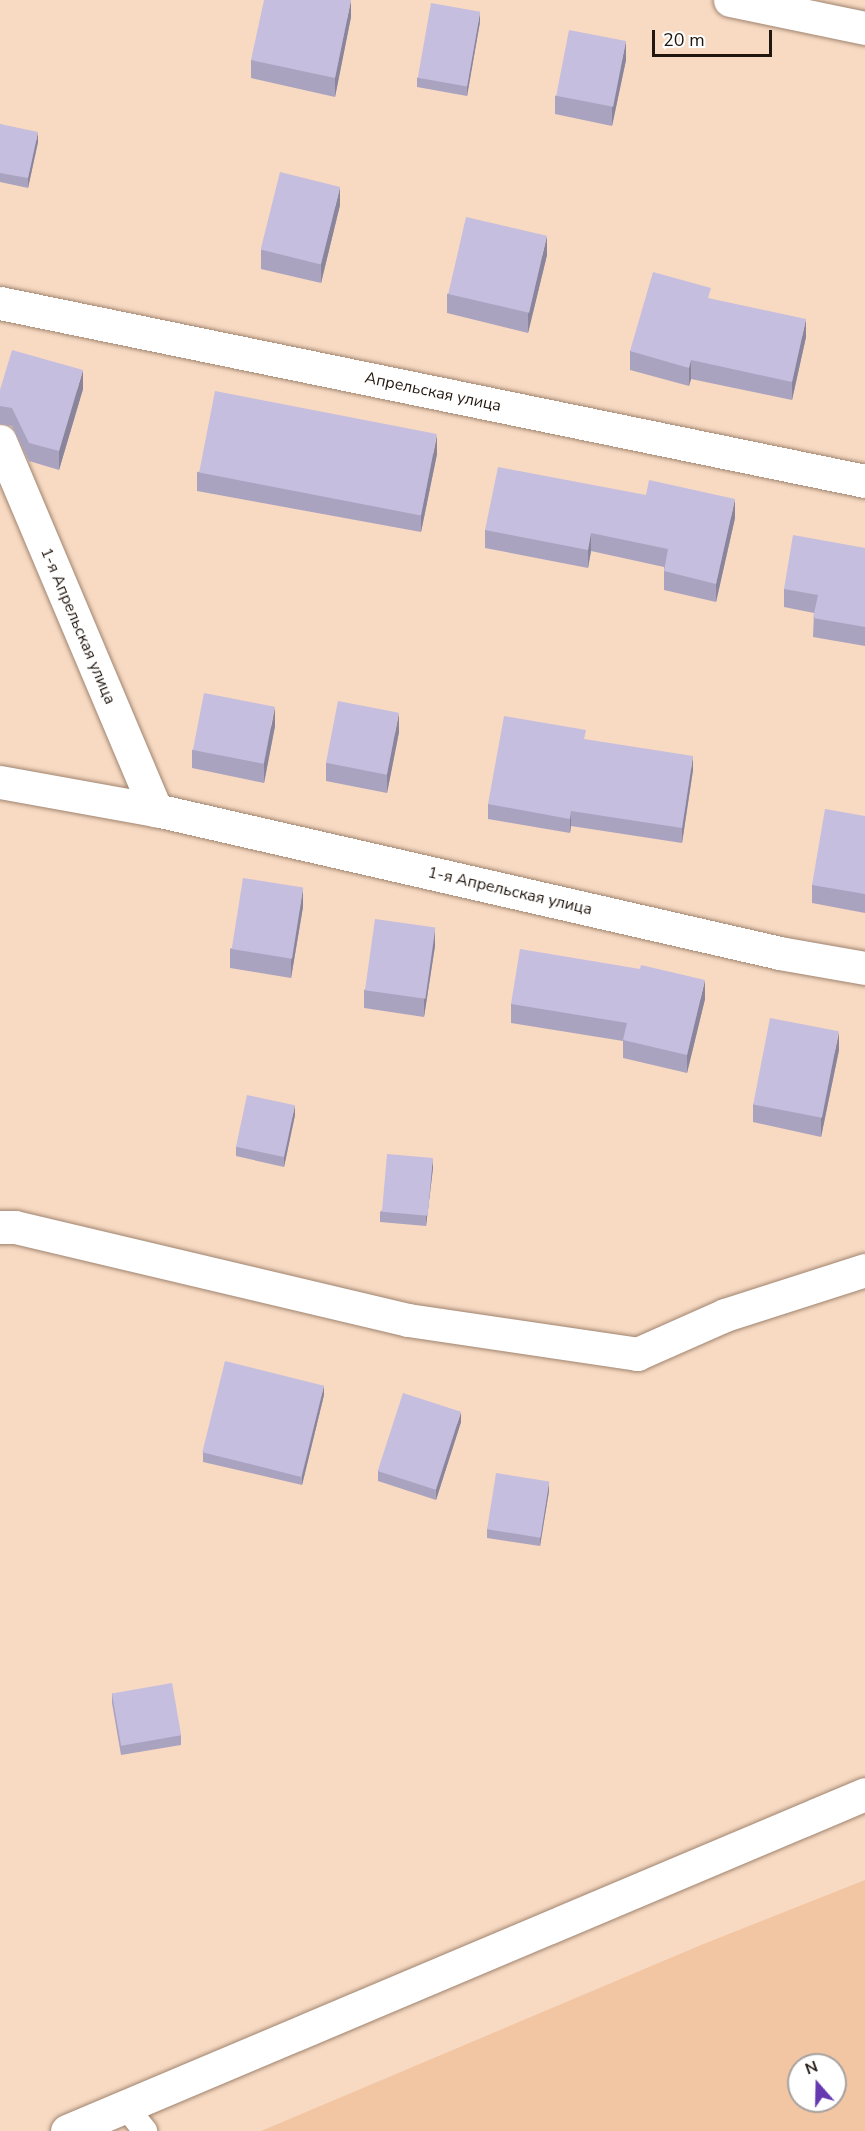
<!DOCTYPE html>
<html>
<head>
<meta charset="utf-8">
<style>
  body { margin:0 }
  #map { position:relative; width:865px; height:2131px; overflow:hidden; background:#f8dac3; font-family:"Nunito Sans",sans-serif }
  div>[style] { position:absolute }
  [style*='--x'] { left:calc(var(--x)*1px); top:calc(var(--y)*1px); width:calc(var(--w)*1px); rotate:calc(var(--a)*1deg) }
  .green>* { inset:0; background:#f3c6a3 }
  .roads { filter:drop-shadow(0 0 2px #9f846f) drop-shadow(0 0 2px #9f846f) }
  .service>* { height:24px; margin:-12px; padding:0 12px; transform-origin:12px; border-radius:12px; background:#fff }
  .minor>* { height:33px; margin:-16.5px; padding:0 16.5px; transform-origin:16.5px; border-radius:16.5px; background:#fff }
  .tertiary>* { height:33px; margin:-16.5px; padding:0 16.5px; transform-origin:16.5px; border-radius:16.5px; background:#fff }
  .wall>* { inset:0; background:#aaa3bf }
  .shaded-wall>* { inset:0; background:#8b859b }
  .building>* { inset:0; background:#c6bede; transform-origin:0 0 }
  span { translate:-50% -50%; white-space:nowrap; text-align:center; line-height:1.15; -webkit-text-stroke:5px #fff; paint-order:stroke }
  .street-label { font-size:16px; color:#22170f }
  .north { position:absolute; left:787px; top:2053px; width:60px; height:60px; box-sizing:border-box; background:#fff; border:2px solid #a7a29f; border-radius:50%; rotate:340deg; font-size:16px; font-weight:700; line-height:24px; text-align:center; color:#22170f }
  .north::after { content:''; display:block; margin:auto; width:21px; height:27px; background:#6739b0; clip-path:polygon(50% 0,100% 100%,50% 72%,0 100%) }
  .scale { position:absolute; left:652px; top:30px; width:120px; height:27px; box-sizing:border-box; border:3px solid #22170f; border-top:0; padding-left:8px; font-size:18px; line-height:21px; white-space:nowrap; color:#22170f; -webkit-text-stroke:4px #fff; paint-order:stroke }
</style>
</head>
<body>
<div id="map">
  <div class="green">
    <div style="clip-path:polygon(evenodd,865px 1880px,865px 2131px,261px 2131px,701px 1945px,865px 1880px,799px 2065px,835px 2065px,835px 2101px,799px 2101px,799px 2065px)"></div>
  </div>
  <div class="roads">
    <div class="service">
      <div style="--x:125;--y:2106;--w:32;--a:51"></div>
    </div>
    <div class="minor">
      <div style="--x:730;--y:0;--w:138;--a:11.7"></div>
      <div style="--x:0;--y:303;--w:883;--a:11.63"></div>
      <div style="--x:0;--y:441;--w:401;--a:67.1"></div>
      <div style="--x:156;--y:810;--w:640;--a:12.91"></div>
      <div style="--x:780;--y:953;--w:86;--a:10"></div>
      <div style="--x:0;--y:782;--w:158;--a:10.2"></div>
      <div style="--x:0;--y:1227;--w:15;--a:0"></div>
      <div style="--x:15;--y:1227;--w:404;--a:13.3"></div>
      <div style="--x:408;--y:1320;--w:232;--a:8.4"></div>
      <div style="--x:637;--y:1354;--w:96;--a:-23.9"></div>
      <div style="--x:725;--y:1315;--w:147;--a:-17.8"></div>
    </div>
    <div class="tertiary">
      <div style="--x:67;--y:2131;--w:866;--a:-22.89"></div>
    </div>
  </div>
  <div class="wall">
    <div style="clip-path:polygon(351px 17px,335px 97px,251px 78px,251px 60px)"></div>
    <div style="clip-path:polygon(480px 22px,467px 96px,417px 87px,417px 78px)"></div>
    <div style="clip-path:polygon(626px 60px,612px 126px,555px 114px,555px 96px)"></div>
    <div style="clip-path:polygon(0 124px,38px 142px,28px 188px,0 182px)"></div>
    <div style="clip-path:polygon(340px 205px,321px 283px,261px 269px,261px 250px)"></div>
    <div style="clip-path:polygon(547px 255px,528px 333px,447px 313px,447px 294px)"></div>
    <div style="clip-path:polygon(711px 299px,806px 337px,792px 400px,691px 379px,689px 386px,630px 370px,630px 351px)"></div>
    <div style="clip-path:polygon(83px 389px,59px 470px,29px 461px,12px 426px,0 424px,0 390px)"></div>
    <div style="clip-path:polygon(437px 454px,421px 532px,197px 491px,197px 472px)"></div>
    <div style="clip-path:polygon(735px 518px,716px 602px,664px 590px,664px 567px,591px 551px,588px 568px,485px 548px,485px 530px)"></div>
    <div style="clip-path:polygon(865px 548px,865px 646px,813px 637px,814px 613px,784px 607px,784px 589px)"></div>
    <div style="clip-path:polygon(275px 726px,264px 783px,192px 768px,192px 750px)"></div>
    <div style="clip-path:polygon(399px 732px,387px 793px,326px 781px,326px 763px)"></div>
    <div style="clip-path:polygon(586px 740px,693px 770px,682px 843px,571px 826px,570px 833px,488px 819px,488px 804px)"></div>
    <div style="clip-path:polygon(865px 816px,865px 913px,812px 903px,812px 885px)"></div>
    <div style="clip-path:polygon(303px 907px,291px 978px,230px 968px,230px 949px)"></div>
    <div style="clip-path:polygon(435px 946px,424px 1017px,364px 1008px,364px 990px)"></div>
    <div style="clip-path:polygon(705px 999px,687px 1073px,623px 1058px,623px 1041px,511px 1023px,511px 1004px)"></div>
    <div style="clip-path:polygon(839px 1050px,821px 1137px,753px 1122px,753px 1104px)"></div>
    <div style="clip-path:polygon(295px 1115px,284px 1167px,236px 1156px,236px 1147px)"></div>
    <div style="clip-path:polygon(433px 1168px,426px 1226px,380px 1222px,380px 1212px)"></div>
    <div style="clip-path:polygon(324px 1395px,302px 1485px,203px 1462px,203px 1452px)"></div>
    <div style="clip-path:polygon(461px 1422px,436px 1500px,378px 1481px,378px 1471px)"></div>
    <div style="clip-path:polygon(549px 1491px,540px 1546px,487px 1538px,487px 1529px)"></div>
    <div style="clip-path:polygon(112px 1693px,181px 1735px,181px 1745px,121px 1755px,112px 1703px)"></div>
  </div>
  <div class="shaded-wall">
    <div style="clip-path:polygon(351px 0,351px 17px,335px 97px,335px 78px)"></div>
    <div style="clip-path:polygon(480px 12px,480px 22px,467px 96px,467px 87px)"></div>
    <div style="clip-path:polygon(626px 41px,626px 60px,612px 126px,612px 107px)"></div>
    <div style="clip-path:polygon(38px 132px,38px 142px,28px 188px,28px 178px)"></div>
    <div style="clip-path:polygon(340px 187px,340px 205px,321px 283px,321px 264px)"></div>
    <div style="clip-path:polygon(547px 236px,547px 255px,528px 333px,528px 314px)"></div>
    <div style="clip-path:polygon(806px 319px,806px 337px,792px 400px,792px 382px)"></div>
    <div style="clip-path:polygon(691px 360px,691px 379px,689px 386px,689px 368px)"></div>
    <div style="clip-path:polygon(83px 370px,83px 389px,59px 470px,59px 451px)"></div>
    <div style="clip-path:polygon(437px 435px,437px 454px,421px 532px,421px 514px)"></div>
    <div style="clip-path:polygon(735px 499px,735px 518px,716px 602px,716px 584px)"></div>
    <div style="clip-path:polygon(591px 533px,591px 551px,588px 568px,588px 550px)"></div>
    <div style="clip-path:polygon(275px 707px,275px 726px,264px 783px,264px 764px)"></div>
    <div style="clip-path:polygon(399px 713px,399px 732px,387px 793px,387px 774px)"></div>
    <div style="clip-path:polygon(693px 756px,693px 770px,682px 843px,682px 828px)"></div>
    <div style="clip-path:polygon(571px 811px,571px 826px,570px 833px,570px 819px)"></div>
    <div style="clip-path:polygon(303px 888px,303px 907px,291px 978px,291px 960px)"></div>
    <div style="clip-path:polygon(435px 927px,435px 946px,424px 1017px,424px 998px)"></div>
    <div style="clip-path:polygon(705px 980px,705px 999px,687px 1073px,687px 1055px)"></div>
    <div style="clip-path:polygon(839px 1032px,839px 1050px,821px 1137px,821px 1118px)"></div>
    <div style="clip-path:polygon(295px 1105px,295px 1115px,284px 1167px,284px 1157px)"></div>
    <div style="clip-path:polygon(433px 1158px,433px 1168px,426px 1226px,426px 1217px)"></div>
    <div style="clip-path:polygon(324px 1385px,324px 1395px,302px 1485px,302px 1476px)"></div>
    <div style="clip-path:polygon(461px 1412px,461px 1422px,436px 1500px,436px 1490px)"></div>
    <div style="clip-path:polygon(549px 1481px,549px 1491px,540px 1546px,540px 1537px)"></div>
  </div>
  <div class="building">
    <div style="clip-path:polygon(264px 0,351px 0,335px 78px,251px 60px)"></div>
    <div style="left:431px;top:3px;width:50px;height:76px;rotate:10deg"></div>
    <div style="left:569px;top:30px;width:58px;height:67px;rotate:11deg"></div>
    <div style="clip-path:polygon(0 124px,38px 132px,28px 178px,0 173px)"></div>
    <div style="left:280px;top:172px;width:62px;height:80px;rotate:14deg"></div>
    <div style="left:466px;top:217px;width:83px;height:79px;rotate:13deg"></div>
    <div style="clip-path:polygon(653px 272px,711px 288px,708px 298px,806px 319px,792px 382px,691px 360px,689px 368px,630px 351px)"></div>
    <div style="clip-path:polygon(12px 350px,83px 370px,59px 451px,29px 443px,12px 408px,0 406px,0 390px)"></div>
    <div style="left:215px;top:391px;width:226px;height:83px;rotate:11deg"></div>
    <div style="clip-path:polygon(498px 467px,646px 495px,649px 480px,735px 499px,716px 584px,664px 571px,668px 549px,591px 533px,588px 550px,485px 530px)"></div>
    <div style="clip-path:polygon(793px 535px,865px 548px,865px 627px,813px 618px,818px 595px,784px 589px)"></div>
    <div style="left:204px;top:693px;width:72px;height:58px;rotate:11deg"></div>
    <div style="left:338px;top:701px;width:62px;height:63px;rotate:11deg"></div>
    <div style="clip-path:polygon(504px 716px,586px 730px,584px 739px,693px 756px,682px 828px,571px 811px,570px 819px,488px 804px)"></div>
    <div style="clip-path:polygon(825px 809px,865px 816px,865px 894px,812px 885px)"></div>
    <div style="left:243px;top:878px;width:61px;height:72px;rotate:9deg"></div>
    <div style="left:375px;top:919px;width:61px;height:72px;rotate:8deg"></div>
    <div style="clip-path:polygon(520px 949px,640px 969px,641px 965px,705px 980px,687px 1055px,623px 1040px,627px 1023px,511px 1004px)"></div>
    <div style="left:770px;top:1018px;width:70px;height:88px;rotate:11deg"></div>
    <div style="left:247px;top:1095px;width:49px;height:53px;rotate:12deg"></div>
    <div style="left:387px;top:1154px;width:46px;height:58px;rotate:5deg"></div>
    <div style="left:225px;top:1361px;width:102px;height:94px;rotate:14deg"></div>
    <div style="left:403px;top:1393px;width:61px;height:82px;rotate:18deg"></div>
    <div style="left:496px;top:1473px;width:54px;height:57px;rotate:9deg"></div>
    <div style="left:172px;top:1683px;width:53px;height:61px;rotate:80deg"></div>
  </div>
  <div class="street-label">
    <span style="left:433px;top:392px;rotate:12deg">Апрельская улица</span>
    <span style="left:78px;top:626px;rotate:67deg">1-я Апрельская улица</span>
    <span style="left:510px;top:891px;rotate:13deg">1-я Апрельская улица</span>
  </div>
  <div class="north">N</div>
  <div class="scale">20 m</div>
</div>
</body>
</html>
